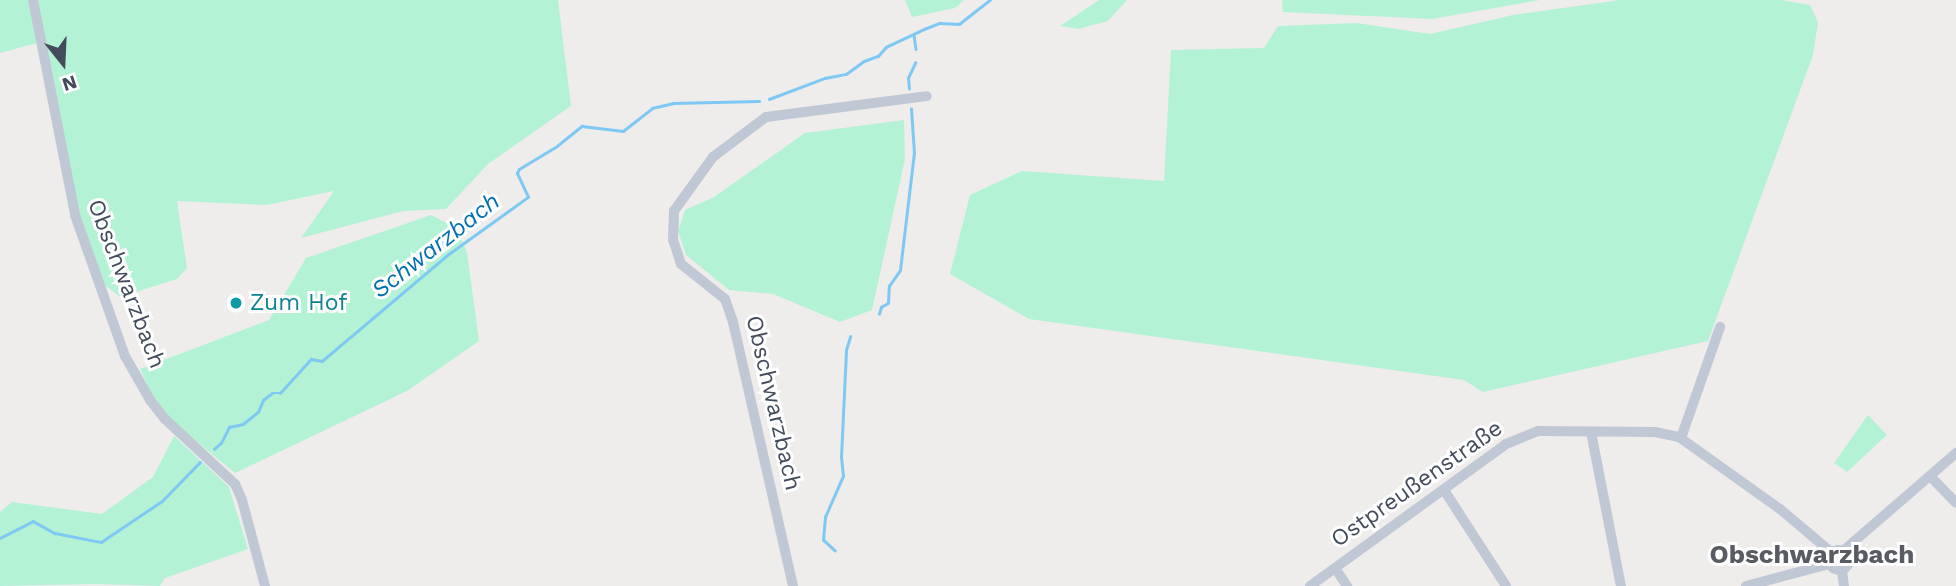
<!DOCTYPE html>
<html>
<head>
<meta charset="utf-8">
<style>
  body { margin:0 }
  #map { position:relative; width:1956px; height:586px; overflow:hidden; background:#efecec; font-family:"Work Sans",sans-serif }
  div>[style] { position:absolute }
  [style*='--x'] { left:calc(var(--x)*1px); top:calc(var(--y)*1px); width:calc(var(--w)*1px); rotate:calc(var(--a)*1deg) }
  .green>* { inset:0; background:#b4f2d6 }
  .stream>* { height:2.5px; margin:-1.25px; padding:0 1.25px; transform-origin:1.25px; border-radius:1.25px; background:#7dc9f4 }
  .minor>* { height:10px; margin:-5px; padding:0 5px; transform-origin:5px; border-radius:5px; background:#c1c8d5 }
  .minor>.ring { margin:-5px; padding:0; box-sizing:content-box; background:none; border:10px solid #c1c8d5; border-radius:50% }
  .dots>* { width:19px; height:19px; translate:-50% -50%; box-sizing:border-box; border:4px solid #fff; border-radius:50% }
  span { translate:-50% -50%; white-space:nowrap; text-align:center; line-height:1.15; -webkit-text-stroke:6px #fff; paint-order:stroke }
  .street-label { font-size:23px; color:#434c5b }
  .culture-label { font-size:23px; color:#0d838f }
  .left { translate:0 -50%; text-align:left }
  .water-label { font-size:24px; color:#0070b1; font-style:italic }
  .quarter-label { font-size:26px; color:#585b62; font-weight:700 }
  .north { position:absolute; left:28px; top:28px; width:70px; height:70px; -webkit-text-stroke:5px #fff; paint-order:stroke; rotate:162deg; font-size:19px; font-weight:700; line-height:28px; text-align:center; color:#434c5b }
  .north::after { content:''; display:block; margin:auto; width:24px; height:32px; background:#434c5b; clip-path:polygon(50% 0,100% 100%,50% 72%,0 100%) }
</style>
</head>
<body>
<div id="map">
  <div class="green">
    <div style="clip-path:polygon(0 0,30px 0,37px 43px,0 53px)"></div>
    <div style="clip-path:polygon(37px 0,558px 0,571px 106px,488px 164px,446px 209px,403px 211px,301px 238px,334px 191px,266px 205px,177px 201px,187px 268px,177px 279px,120px 297px,105px 285px,77px 212px)"></div>
    <div style="clip-path:polygon(905px 0,964px 0,955px 8px,912px 17px)"></div>
    <div style="clip-path:polygon(1099px 0,1127px 0,1108px 21px,1078px 29px,1060px 26px)"></div>
    <div style="clip-path:polygon(1282px 0,1540px 0,1432px 19px,1283px 12px)"></div>
    <div style="clip-path:polygon(1620px 0,1781px 0,1810px 5px,1818px 22px,1813px 55px,1708px 341px,1483px 392px,1464px 380px,1029px 319px,950px 274px,970px 195px,1022px 171px,1164px 181px,1171px 50px,1264px 48px,1278px 26px,1357px 23px,1430px 34px,1513px 15px)"></div>
    <div style="clip-path:polygon(904px 120px,905px 159px,872px 310px,840px 322px,773px 294px,729px 290px,686px 255px,678px 231px,685px 210px,714px 197px,805px 133px)"></div>
    <div style="clip-path:polygon(431px 215px,456px 228px,467px 252px,479px 341px,407px 391px,235px 473px,168px 418px,150px 391px,140px 369px,269px 320px,306px 258px)"></div>
    <div style="clip-path:polygon(1868px 415px,1887px 435px,1847px 472px,1834px 463px)"></div>
    <div style="clip-path:polygon(174px 436px,229px 487px,248px 549px,165px 578px,160px 586px,96px 584px,0 586px,0 512px,12px 502px,102px 514px,153px 477px)"></div>
  </div>
  <div class="stream">
    <div style="--x:914;--y:35;--w:14;--a:82"></div>
    <div style="--x:909;--y:89;--w:11;--a:-95"></div>
    <div style="--x:908;--y:78;--w:17;--a:-65"></div>
    <div style="--x:769;--y:99;--w:60;--a:-20.6"></div>
    <div style="--x:825;--y:78;--w:21;--a:-11"></div>
    <div style="--x:846;--y:74;--w:22;--a:-36"></div>
    <div style="--x:864;--y:61;--w:15;--a:-20"></div>
    <div style="--x:878;--y:56;--w:12;--a:-48"></div>
    <div style="--x:886;--y:47;--w:42;--a:-25.3"></div>
    <div style="--x:924;--y:29;--w:17;--a:-21"></div>
    <div style="--x:940;--y:23;--w:19;--a:3"></div>
    <div style="--x:959;--y:24;--w:39;--a:-38"></div>
    <div style="--x:879;--y:314;--w:7;--a:-74"></div>
    <div style="--x:881;--y:307;--w:8;--a:-30"></div>
    <div style="--x:888;--y:303;--w:17;--a:-87"></div>
    <div style="--x:889;--y:286;--w:19;--a:-55"></div>
    <div style="--x:900;--y:270;--w:118;--a:-83.2"></div>
    <div style="--x:914;--y:153;--w:44;--a:-93.9"></div>
    <div style="--x:214;--y:449;--w:9;--a:-41"></div>
    <div style="--x:221;--y:443;--w:18;--a:-63"></div>
    <div style="--x:229;--y:427;--w:14;--a:-12"></div>
    <div style="--x:243;--y:424;--w:19;--a:-39"></div>
    <div style="--x:258;--y:412;--w:13;--a:-67"></div>
    <div style="--x:263;--y:400;--w:11;--a:-38"></div>
    <div style="--x:272;--y:393;--w:8;--a:0"></div>
    <div style="--x:280;--y:393;--w:46;--a:-47.6"></div>
    <div style="--x:311;--y:359;--w:11;--a:10"></div>
    <div style="--x:322;--y:361;--w:167;--a:-40.2"></div>
    <div style="--x:450;--y:253;--w:96;--a:-35.7"></div>
    <div style="--x:528;--y:197;--w:26;--a:-115"></div>
    <div style="--x:517;--y:173;--w:4;--a:-63"></div>
    <div style="--x:519;--y:169;--w:44;--a:-31.2"></div>
    <div style="--x:557;--y:146;--w:32;--a:-39"></div>
    <div style="--x:582;--y:126;--w:41;--a:7"></div>
    <div style="--x:623;--y:131;--w:37;--a:-38"></div>
    <div style="--x:652;--y:108;--w:22;--a:-13"></div>
    <div style="--x:673;--y:103;--w:86;--a:-1.3"></div>
    <div style="--x:0;--y:538;--w:37;--a:-27"></div>
    <div style="--x:33;--y:521;--w:25;--a:29"></div>
    <div style="--x:55;--y:533;--w:47;--a:11.1"></div>
    <div style="--x:101;--y:542;--w:73;--a:-33.9"></div>
    <div style="--x:162;--y:501;--w:54;--a:-45.7"></div>
    <div style="--x:835;--y:551;--w:16;--a:-137"></div>
    <div style="--x:823;--y:540;--w:23;--a:-85"></div>
    <div style="--x:825;--y:517;--w:45;--a:-66.3"></div>
    <div style="--x:843;--y:476;--w:19;--a:-96"></div>
    <div style="--x:841;--y:457;--w:107;--a:-87.3"></div>
    <div style="--x:846;--y:350;--w:14;--a:-73"></div>
  </div>
  <div class="minor">
    <div style="--x:33;--y:0;--w:219;--a:78.9"></div>
    <div style="--x:75;--y:215;--w:150;--a:70.5"></div>
    <div style="--x:125;--y:356;--w:51;--a:60.4"></div>
    <div style="--x:150;--y:400;--w:24;--a:52"></div>
    <div style="--x:165;--y:419;--w:96;--a:42.9"></div>
    <div style="--x:235;--y:484;--w:17;--a:66"></div>
    <div style="--x:242;--y:500;--w:89;--a:75"></div>
    <div style="--x:1591;--y:432;--w:157;--a:79"></div>
    <div style="--x:1681;--y:438;--w:118;--a:-70.6"></div>
    <div style="--x:1930;--y:476;--w:37;--a:46"></div>
    <div style="--x:1444;--y:490;--w:114;--a:57.1"></div>
    <div class="ring" style="left:1829px;top:550px;width:10px;height:10px"></div>
    <div style="--x:1843;--y:551;--w:150;--a:-40.9"></div>
    <div style="--x:1335;--y:568;--w:22;--a:56"></div>
    <div style="--x:1842;--y:570;--w:16;--a:83"></div>
    <div style="--x:793;--y:586;--w:271;--a:-102.8"></div>
    <div style="--x:733;--y:322;--w:24;--a:-109"></div>
    <div style="--x:725;--y:299;--w:56;--a:-141.5"></div>
    <div style="--x:681;--y:264;--w:25;--a:-108"></div>
    <div style="--x:673;--y:240;--w:29;--a:-88"></div>
    <div style="--x:674;--y:211;--w:67;--a:-54.2"></div>
    <div style="--x:713;--y:157;--w:66;--a:-37"></div>
    <div style="--x:766;--y:117;--w:162;--a:-7.4"></div>
    <div style="--x:1310;--y:586;--w:242;--a:-35.9"></div>
    <div style="--x:1506;--y:444;--w:35;--a:-22"></div>
    <div style="--x:1538;--y:431;--w:117;--a:0.5"></div>
    <div style="--x:1655;--y:432;--w:25;--a:12"></div>
    <div style="--x:1679;--y:437;--w:124;--a:35.5"></div>
    <div style="--x:1780;--y:509;--w:68;--a:40.2"></div>
    <div style="--x:1746;--y:586;--w:86;--a:-14.8"></div>
  </div>
  <div class="dots">
    <div style="left:236px;top:303px;background:#0f9aa8"></div>
  </div>
  <div class="street-label">
    <span style="left:126px;top:284px;rotate:69deg">Obschwarzbach</span>
    <span style="left:773px;top:403px;rotate:77deg">Obschwarzbach</span>
    <span style="left:1417px;top:484px;rotate:-35deg">Ostpreußenstraße</span>
  </div>
  <div class="culture-label">
    <span class="left" style="left:250px;top:303px">Zum Hof</span>
  </div>
  <div class="water-label">
    <span style="left:436px;top:246px;rotate:-38deg">Schwarzbach</span>
  </div>
  <div class="quarter-label">
    <span style="left:1812px;top:555px">Obschwarzbach</span>
  </div>
  <div class="north">N</div>
</div>
</body>
</html>
